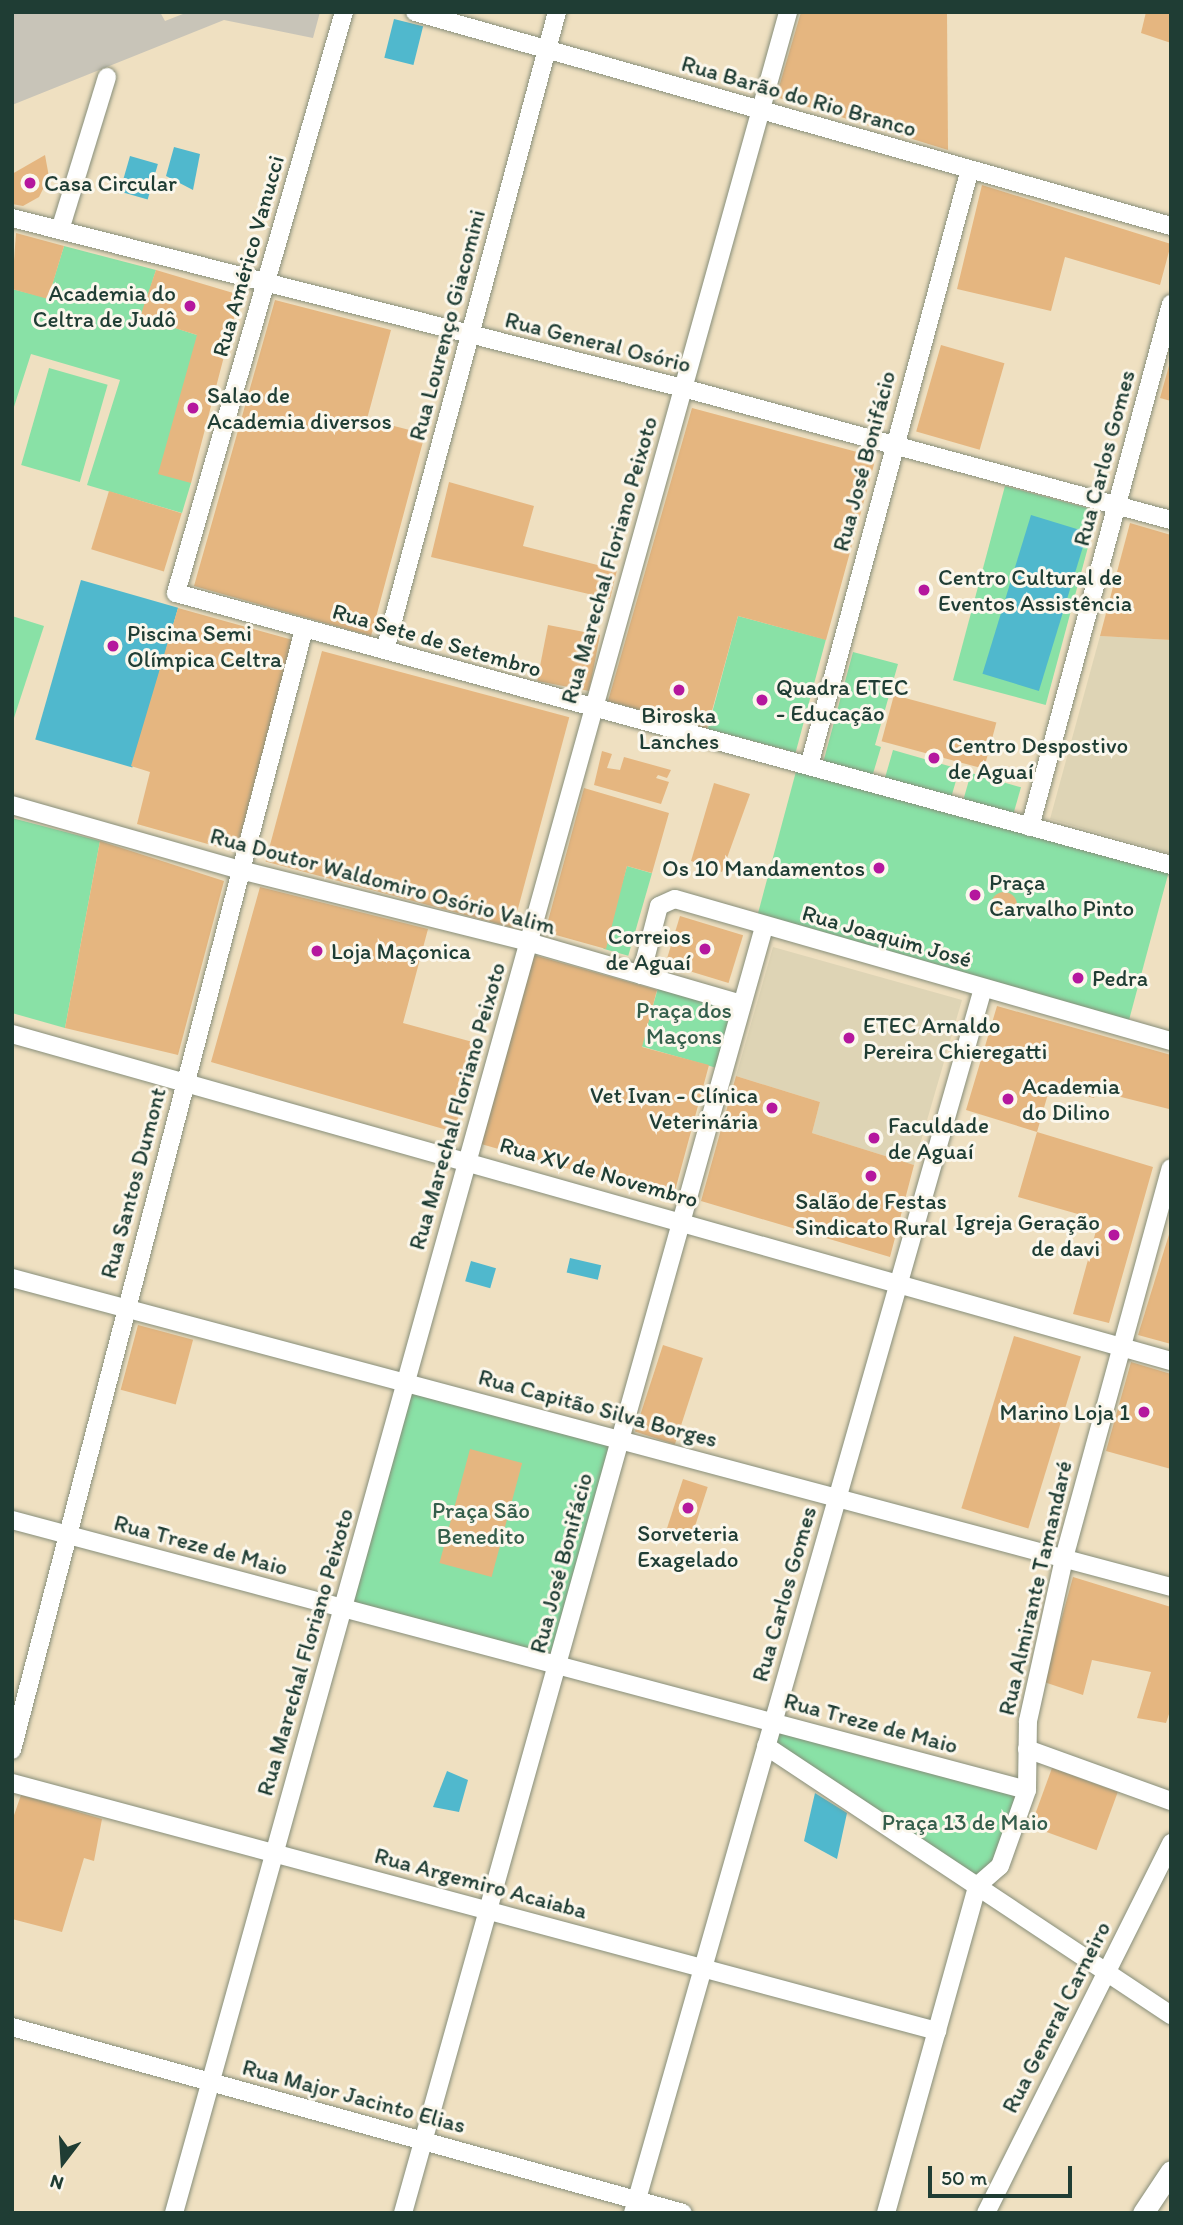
<!DOCTYPE html>
<html>
<head>
<meta charset="utf-8">
<style>
  body { margin:0 }
  #map { position:relative; width:1183px; height:2225px; overflow:hidden; background:#efe0c1; font-family:Itim,sans-serif }
  div>[style] { position:absolute }
  [style*='--x'] { left:calc(var(--x)*1px); top:calc(var(--y)*1px); width:calc(var(--w)*1px); rotate:calc(var(--a)*1deg) }
  .built>* { inset:0; background:#ded4b5 }
  .industrial>* { inset:0; background:#c8c4b8 }
  .green>* { inset:0; background:#89e1a6; transform-origin:0 0 }
  .water>* { inset:0; background:#50b8cd; transform-origin:0 0 }
  .building>* { inset:0; background:#e5b680; transform-origin:0 0 }
  .round { border-radius:50% }
  .roads { filter:drop-shadow(0 0 2px #878e7a) drop-shadow(0 0 2px #878e7a) }
  .minor>* { height:18px; margin:-9px; padding:0 9px; transform-origin:9px; border-radius:9px; background:#fff }
  .tertiary>* { height:21px; margin:-10.5px; padding:0 10.5px; transform-origin:10.5px; border-radius:10.5px; background:#fff }
  .dots>* { width:19px; height:19px; translate:-50% -50%; box-sizing:border-box; border:4px solid #fbf7ec; border-radius:50% }
  span { translate:-50% -50%; white-space:nowrap; text-align:center; line-height:1.15; -webkit-text-stroke:6px #fbf7ec; paint-order:stroke }
  .street-label { font-size:23px; color:#1f3d34 }
  .poi-label { font-size:23px; color:#1f3d34 }
  .left { translate:0 -50%; text-align:left }
  .right { translate:-100% -50%; text-align:right }
  .park-label { font-size:23px; color:#345e4b }
  .frame { position:absolute; inset:0; border:14px solid #1f3d34; pointer-events:none }
  .north { position:absolute; left:28px; top:2127px; width:70px; height:70px; -webkit-text-stroke:5px #fbf7ec; paint-order:stroke; rotate:197deg; font-size:19px; font-weight:700; line-height:28px; text-align:center; color:#1f3d34 }
  .north::after { content:''; display:block; margin:auto; width:24px; height:32px; background:#1f3d34; clip-path:polygon(50% 0,100% 100%,50% 72%,0 100%) }
  .scale { position:absolute; left:928px; top:2166px; width:144px; height:32px; box-sizing:border-box; border:4px solid #1f3d34; border-top:0; padding-left:9px; font-size:21px; line-height:24px; white-space:nowrap; color:#1f3d34; -webkit-text-stroke:5px #fbf7ec; paint-order:stroke }
</style>
</head>
<body>
<div id="map">
  <div class="built">
    <div style="clip-path:polygon(1100px 636px,1171px 640px,1171px 854px,1050px 819px)"></div>
    <div style="clip-path:polygon(773px 947px,962px 1000px,914px 1165px,812px 1133px,820px 1102px,736px 1076px)"></div>
  </div>
  <div class="industrial">
    <div style="clip-path:polygon(12px 12px,160px 12px,165px 21px,188px 12px,320px 12px,313px 38px,224px 20px,12px 105px)"></div>
  </div>
  <div class="green">
    <div style="clip-path:polygon(64px 246px,156px 270px,141px 317px,197px 335px,191px 483px,182px 513px,87px 485px,120px 380px,31px 354px,12px 413px,12px 289px,48px 298px)"></div>
    <div style="left:49px;top:368px;width:61px;height:101px;rotate:16deg"></div>
    <div style="left:1005px;top:486px;width:96px;height:201px;rotate:15deg"></div>
    <div style="clip-path:polygon(12px 616px,44px 626px,12px 724px)"></div>
    <div style="left:738px;top:616px;width:91px;height:117px;rotate:15deg"></div>
    <div style="clip-path:polygon(853px 652px,898px 664px,875px 745px,881px 747px,872px 777px,823px 763px)"></div>
    <div style="left:893px;top:750px;width:69px;height:31px;rotate:16deg"></div>
    <div style="left:798px;top:764px;width:386px;height:166px;rotate:15deg"></div>
    <div style="left:971px;top:773px;width:52px;height:29px;rotate:16deg"></div>
    <div style="clip-path:polygon(12px 818px,100px 841px,65px 1028px,12px 1013px)"></div>
    <div style="left:627px;top:866px;width:26px;height:86px;rotate:16deg"></div>
    <div style="left:660px;top:981px;width:84px;height:68px;rotate:16deg"></div>
    <div style="left:405px;top:1382px;width:223px;height:233px;rotate:15deg"></div>
    <div style="clip-path:polygon(773px 1722px,1027px 1790px,1000px 1866px,977px 1886px,766px 1746px)"></div>
  </div>
  <div class="water">
    <div style="left:394px;top:19px;width:30px;height:40px;rotate:14deg"></div>
    <div style="clip-path:polygon(174px 147px,200px 154px,193px 190px,166px 176px)"></div>
    <div style="left:130px;top:156px;width:29px;height:37px;rotate:16deg"></div>
    <div style="left:1031px;top:515px;width:59px;height:166px;rotate:17deg"></div>
    <div style="left:81px;top:580px;width:101px;height:166px;rotate:16deg"></div>
    <div style="left:570px;top:1258px;width:32px;height:15px;rotate:13deg"></div>
    <div style="left:471px;top:1261px;width:26px;height:21px;rotate:16deg"></div>
    <div style="clip-path:polygon(447px 1771px,468px 1780px,459px 1812px,433px 1807px)"></div>
    <div style="clip-path:polygon(815px 1793px,847px 1813px,837px 1859px,804px 1841px)"></div>
  </div>
  <div class="building">
    <div style="clip-path:polygon(801px 12px,947px 12px,948px 150px,776px 97px)"></div>
    <div style="clip-path:polygon(1146px 12px,1171px 12px,1171px 43px,1141px 33px)"></div>
    <div style="clip-path:polygon(45px 155px,49px 177px,39px 197px,23px 206px,12px 204px,12px 174px)"></div>
    <div style="clip-path:polygon(982px 185px,1171px 244px,1160px 285px,1065px 257px,1051px 311px,957px 289px)"></div>
    <div style="clip-path:polygon(16px 233px,64px 246px,48px 299px,12px 289px)"></div>
    <div style="clip-path:polygon(156px 270px,240px 295px,191px 483px,158px 474px,197px 335px,140px 317px)"></div>
    <div style="clip-path:polygon(275px 300px,391px 330px,367px 419px,425px 434px,371px 636px,194px 586px)"></div>
    <div style="left:941px;top:345px;width:66px;height:90px;rotate:16deg"></div>
    <div style="clip-path:polygon(1170px 362px,1171px 362px,1171px 401px,1160px 398px)"></div>
    <div style="clip-path:polygon(692px 408px,876px 457px,826px 640px,738px 616px,707px 729px,608px 701px)"></div>
    <div style="clip-path:polygon(449px 482px,534px 506px,523px 546px,617px 570px,610px 599px,431px 557px)"></div>
    <div style="left:109px;top:491px;width:76px;height:61px;rotate:17deg"></div>
    <div style="clip-path:polygon(1130px 523px,1171px 535px,1171px 640px,1100px 636px)"></div>
    <div style="clip-path:polygon(178px 608px,293px 640px,236px 852px,137px 824px,150px 772px,131px 766px)"></div>
    <div style="left:548px;top:625px;width:53px;height:57px;rotate:11deg"></div>
    <div style="left:322px;top:651px;width:256px;height:218px;rotate:15deg"></div>
    <div style="left:894px;top:695px;width:106px;height:48px;rotate:15deg"></div>
    <div style="clip-path:polygon(602px 751px,612px 754px,607px 768px,620px 770px,624px 757px,671px 770px,667px 778px,658px 775px,656px 778px,669px 782px,661px 804px,594px 785px)"></div>
    <div style="clip-path:polygon(714px 783px,750px 794px,722px 872px,691px 861px)"></div>
    <div style="clip-path:polygon(584px 788px,669px 813px,652px 873px,627px 866px,606px 949px,545px 932px)"></div>
    <div style="clip-path:polygon(100px 841px,224px 881px,178px 1055px,65px 1028px)"></div>
    <div style="clip-path:polygon(260px 887px,428px 929px,403px 1023px,480px 1044px,454px 1132px,211px 1062px)"></div>
    <div class="round" style="left:991px;top:892px;width:26px;height:26px"></div>
    <div style="left:680px;top:916px;width:66px;height:50px;rotate:17deg"></div>
    <div style="clip-path:polygon(534px 955px,657px 990px,642px 1047px,709px 1065px,673px 1198px,481px 1144px)"></div>
    <div style="clip-path:polygon(997px 1006px,1171px 1055px,1169px 1109px,1097px 1091px,1094px 1098px,1050px 1087px,1037px 1132px,966px 1110px)"></div>
    <div style="clip-path:polygon(736px 1076px,820px 1102px,812px 1133px,914px 1165px,890px 1257px,701px 1201px)"></div>
    <div style="clip-path:polygon(1037px 1132px,1153px 1167px,1109px 1323px,1073px 1314px,1099px 1220px,1018px 1197px)"></div>
    <div style="clip-path:polygon(1171px 1228px,1171px 1344px,1138px 1335px)"></div>
    <div style="left:138px;top:1325px;width:57px;height:67px;rotate:15deg"></div>
    <div style="left:1014px;top:1336px;width:70px;height:180px;rotate:17deg"></div>
    <div style="left:663px;top:1345px;width:42px;height:91px;rotate:18deg"></div>
    <div style="clip-path:polygon(1131px 1362px,1171px 1374px,1171px 1469px,1106px 1451px)"></div>
    <div style="left:470px;top:1449px;width:54px;height:118px;rotate:15deg"></div>
    <div style="left:683px;top:1479px;width:26px;height:53px;rotate:18deg"></div>
    <div style="clip-path:polygon(1073px 1577px,1171px 1607px,1171px 1708px,1166px 1723px,1137px 1718px,1151px 1672px,1092px 1660px,1083px 1695px,1044px 1682px)"></div>
    <div style="left:1052px;top:1768px;width:70px;height:62px;rotate:20deg"></div>
    <div style="clip-path:polygon(21px 1795px,102px 1819px,94px 1861px,84px 1858px,62px 1932px,12px 1919px,12px 1821px)"></div>
  </div>
  <div class="roads">
    <div class="minor">
      <div style="--x:344;--y:12;--w:605;--a:106.13"></div>
      <div style="--x:176;--y:593;--w:1032;--a:15.29"></div>
      <div style="--x:415;--y:12;--w:786;--a:15.81"></div>
      <div style="--x:12;--y:218;--w:692;--a:14.22"></div>
      <div style="--x:683;--y:388;--w:506;--a:15.14"></div>
      <div style="--x:60;--y:230;--w:160;--a:-72.9"></div>
      <div style="--x:385;--y:650;--w:661;--a:-74.91"></div>
      <div style="--x:809;--y:766;--w:618;--a:-74.91"></div>
      <div style="--x:12;--y:805;--w:237;--a:15.9"></div>
      <div style="--x:240;--y:870;--w:297;--a:14"></div>
      <div style="--x:528;--y:942;--w:222;--a:16.2"></div>
      <div style="--x:1030;--y:827;--w:542;--a:-74.91"></div>
      <div style="--x:641;--y:975;--w:71;--a:-75.4"></div>
      <div style="--x:659;--y:906;--w:17;--a:-24"></div>
      <div style="--x:675;--y:899;--w:516;--a:15.98"></div>
      <div style="--x:12;--y:1034;--w:1204;--a:15.76"></div>
      <div style="--x:12;--y:1278;--w:1199;--a:14.93"></div>
      <div style="--x:12;--y:1520;--w:1050;--a:14.9"></div>
      <div style="--x:766;--y:1746;--w:486;--a:33.6"></div>
      <div style="--x:1027;--y:1749;--w:153;--a:19.9"></div>
      <div style="--x:12;--y:1750;--w:1158;--a:-75.4"></div>
      <div style="--x:12;--y:1783;--w:958;--a:15.01"></div>
      <div style="--x:12;--y:2027;--w:696;--a:15.49"></div>
      <div style="--x:174;--y:2213;--w:2285;--a:-74.41"></div>
      <div style="--x:403;--y:2213;--w:1336;--a:-74.32"></div>
      <div style="--x:633;--y:2213;--w:1274;--a:-74.05"></div>
      <div style="--x:886;--y:2213;--w:339;--a:-74.4"></div>
      <div style="--x:977;--y:1886;--w:30;--a:-41"></div>
      <div style="--x:1000;--y:1866;--w:81;--a:-70.4"></div>
      <div style="--x:1027;--y:1790;--w:69;--a:-89.2"></div>
      <div style="--x:1028;--y:1721;--w:167;--a:-77.5"></div>
      <div style="--x:1064;--y:1558;--w:404;--a:-74.7"></div>
      <div style="--x:986;--y:2213;--w:414;--a:-63.4"></div>
    </div>
    <div class="tertiary">
      <div style="--x:1143;--y:2213;--w:50;--a:-56.3"></div>
    </div>
  </div>
  <div class="dots">
    <div style="left:30px;top:183px;background:#b5179e"></div>
    <div style="left:190px;top:306px;background:#b5179e"></div>
    <div style="left:193px;top:408px;background:#b5179e"></div>
    <div style="left:924px;top:590px;background:#b5179e"></div>
    <div style="left:113px;top:646px;background:#b5179e"></div>
    <div style="left:679px;top:690px;background:#b5179e"></div>
    <div style="left:762px;top:700px;background:#b5179e"></div>
    <div style="left:934px;top:758px;background:#b5179e"></div>
    <div style="left:879px;top:868px;background:#b5179e"></div>
    <div style="left:975px;top:895px;background:#b5179e"></div>
    <div style="left:705px;top:949px;background:#b5179e"></div>
    <div style="left:317px;top:951px;background:#b5179e"></div>
    <div style="left:1078px;top:978px;background:#b5179e"></div>
    <div style="left:849px;top:1038px;background:#b5179e"></div>
    <div style="left:1008px;top:1099px;background:#b5179e"></div>
    <div style="left:772px;top:1108px;background:#b5179e"></div>
    <div style="left:874px;top:1138px;background:#b5179e"></div>
    <div style="left:871px;top:1176px;background:#b5179e"></div>
    <div style="left:1114px;top:1235px;background:#b5179e"></div>
    <div style="left:1144px;top:1412px;background:#b5179e"></div>
    <div style="left:688px;top:1508px;background:#b5179e"></div>
  </div>
  <div class="street-label">
    <span style="left:799px;top:96px;rotate:16deg">Rua Barão do Rio Branco</span>
    <span style="left:248px;top:256px;rotate:-74deg">Rua Américo Vanucci</span>
    <span style="left:447px;top:325px;rotate:-75deg">Rua Lourenço Giacomini</span>
    <span style="left:598px;top:342px;rotate:14deg">Rua General Osório</span>
    <span style="left:1104px;top:458px;rotate:-75deg">Rua Carlos Gomes</span>
    <span style="left:864px;top:461px;rotate:-75deg">Rua José Bonifácio</span>
    <span style="left:609px;top:560px;rotate:-74deg">Rua Marechal Floriano Peixoto</span>
    <span style="left:437px;top:640px;rotate:16deg">Rua Sete de Setembro</span>
    <span style="left:383px;top:881px;rotate:15deg">Rua Doutor Waldomiro Osório Valim</span>
    <span style="left:887px;top:936px;rotate:16deg">Rua Joaquim José</span>
    <span style="left:457px;top:1106px;rotate:-74deg">Rua Marechal Floriano Peixoto</span>
    <span style="left:599px;top:1172px;rotate:16deg">Rua XV de Novembro</span>
    <span style="left:133px;top:1183px;rotate:-75deg">Rua Santos Dumont</span>
    <span style="left:598px;top:1408px;rotate:15deg">Rua Capitão Silva Borges</span>
    <span style="left:201px;top:1545px;rotate:15deg">Rua Treze de Maio</span>
    <span style="left:561px;top:1563px;rotate:-75deg">Rua José Bonifácio</span>
    <span style="left:1035px;top:1588px;rotate:-77deg">Rua Almirante Tamandaré</span>
    <span style="left:784px;top:1594px;rotate:-74deg">Rua Carlos Gomes</span>
    <span style="left:305px;top:1652px;rotate:-74deg">Rua Marechal Floriano Peixoto</span>
    <span style="left:871px;top:1723px;rotate:15deg">Rua Treze de Maio</span>
    <span style="left:481px;top:1883px;rotate:15deg">Rua Argemiro Acaiaba</span>
    <span style="left:1056px;top:2017px;rotate:-63deg">Rua General Carneiro</span>
    <span style="left:354px;top:2096px;rotate:15deg">Rua Major Jacinto Elias</span>
  </div>
  <div class="poi-label">
    <span class="left" style="left:44px;top:183px">Casa Circular</span>
    <span class="right" style="left:176px;top:306px">Academia do<br>Celtra de Judô</span>
    <span class="left" style="left:207px;top:408px">Salao de<br>Academia diversos</span>
    <span class="left" style="left:938px;top:590px">Centro Cultural de<br>Eventos Assistência</span>
    <span class="left" style="left:127px;top:646px">Piscina Semi<br>Olímpica Celtra</span>
    <span class="left" style="left:776px;top:700px">Quadra ETEC<br>- Educação</span>
    <span style="left:679px;top:728px">Biroska<br>Lanches</span>
    <span class="left" style="left:948px;top:758px">Centro Despostivo<br>de Aguaí</span>
    <span class="right" style="left:865px;top:868px">Os 10 Mandamentos</span>
    <span class="left" style="left:989px;top:895px">Praça<br>Carvalho Pinto</span>
    <span class="right" style="left:691px;top:949px">Correios<br>de Aguaí</span>
    <span class="left" style="left:331px;top:951px">Loja Maçonica</span>
    <span class="left" style="left:1092px;top:978px">Pedra</span>
    <span class="left" style="left:863px;top:1038px">ETEC Arnaldo<br>Pereira Chieregatti</span>
    <span class="left" style="left:1022px;top:1099px">Academia<br>do Dilino</span>
    <span class="right" style="left:758px;top:1108px">Vet Ivan - Clínica<br>Veterinária</span>
    <span class="left" style="left:888px;top:1138px">Faculdade<br>de Aguaí</span>
    <span style="left:871px;top:1214px">Salão de Festas<br>Sindicato Rural</span>
    <span class="right" style="left:1100px;top:1235px">Igreja Geração<br>de davi</span>
    <span class="right" style="left:1130px;top:1412px">Marino Loja 1</span>
    <span style="left:688px;top:1546px">Sorveteria<br>Exagelado</span>
  </div>
  <div class="park-label">
    <span style="left:684px;top:1023px">Praça dos<br>Maçons</span>
    <span style="left:481px;top:1523px">Praça São<br>Benedito</span>
    <span style="left:965px;top:1822px">Praça 13 de Maio</span>
  </div>
  <div class="frame"></div>
  <div class="north">N</div>
  <div class="scale">50 m</div>
</div>
</body>
</html>
